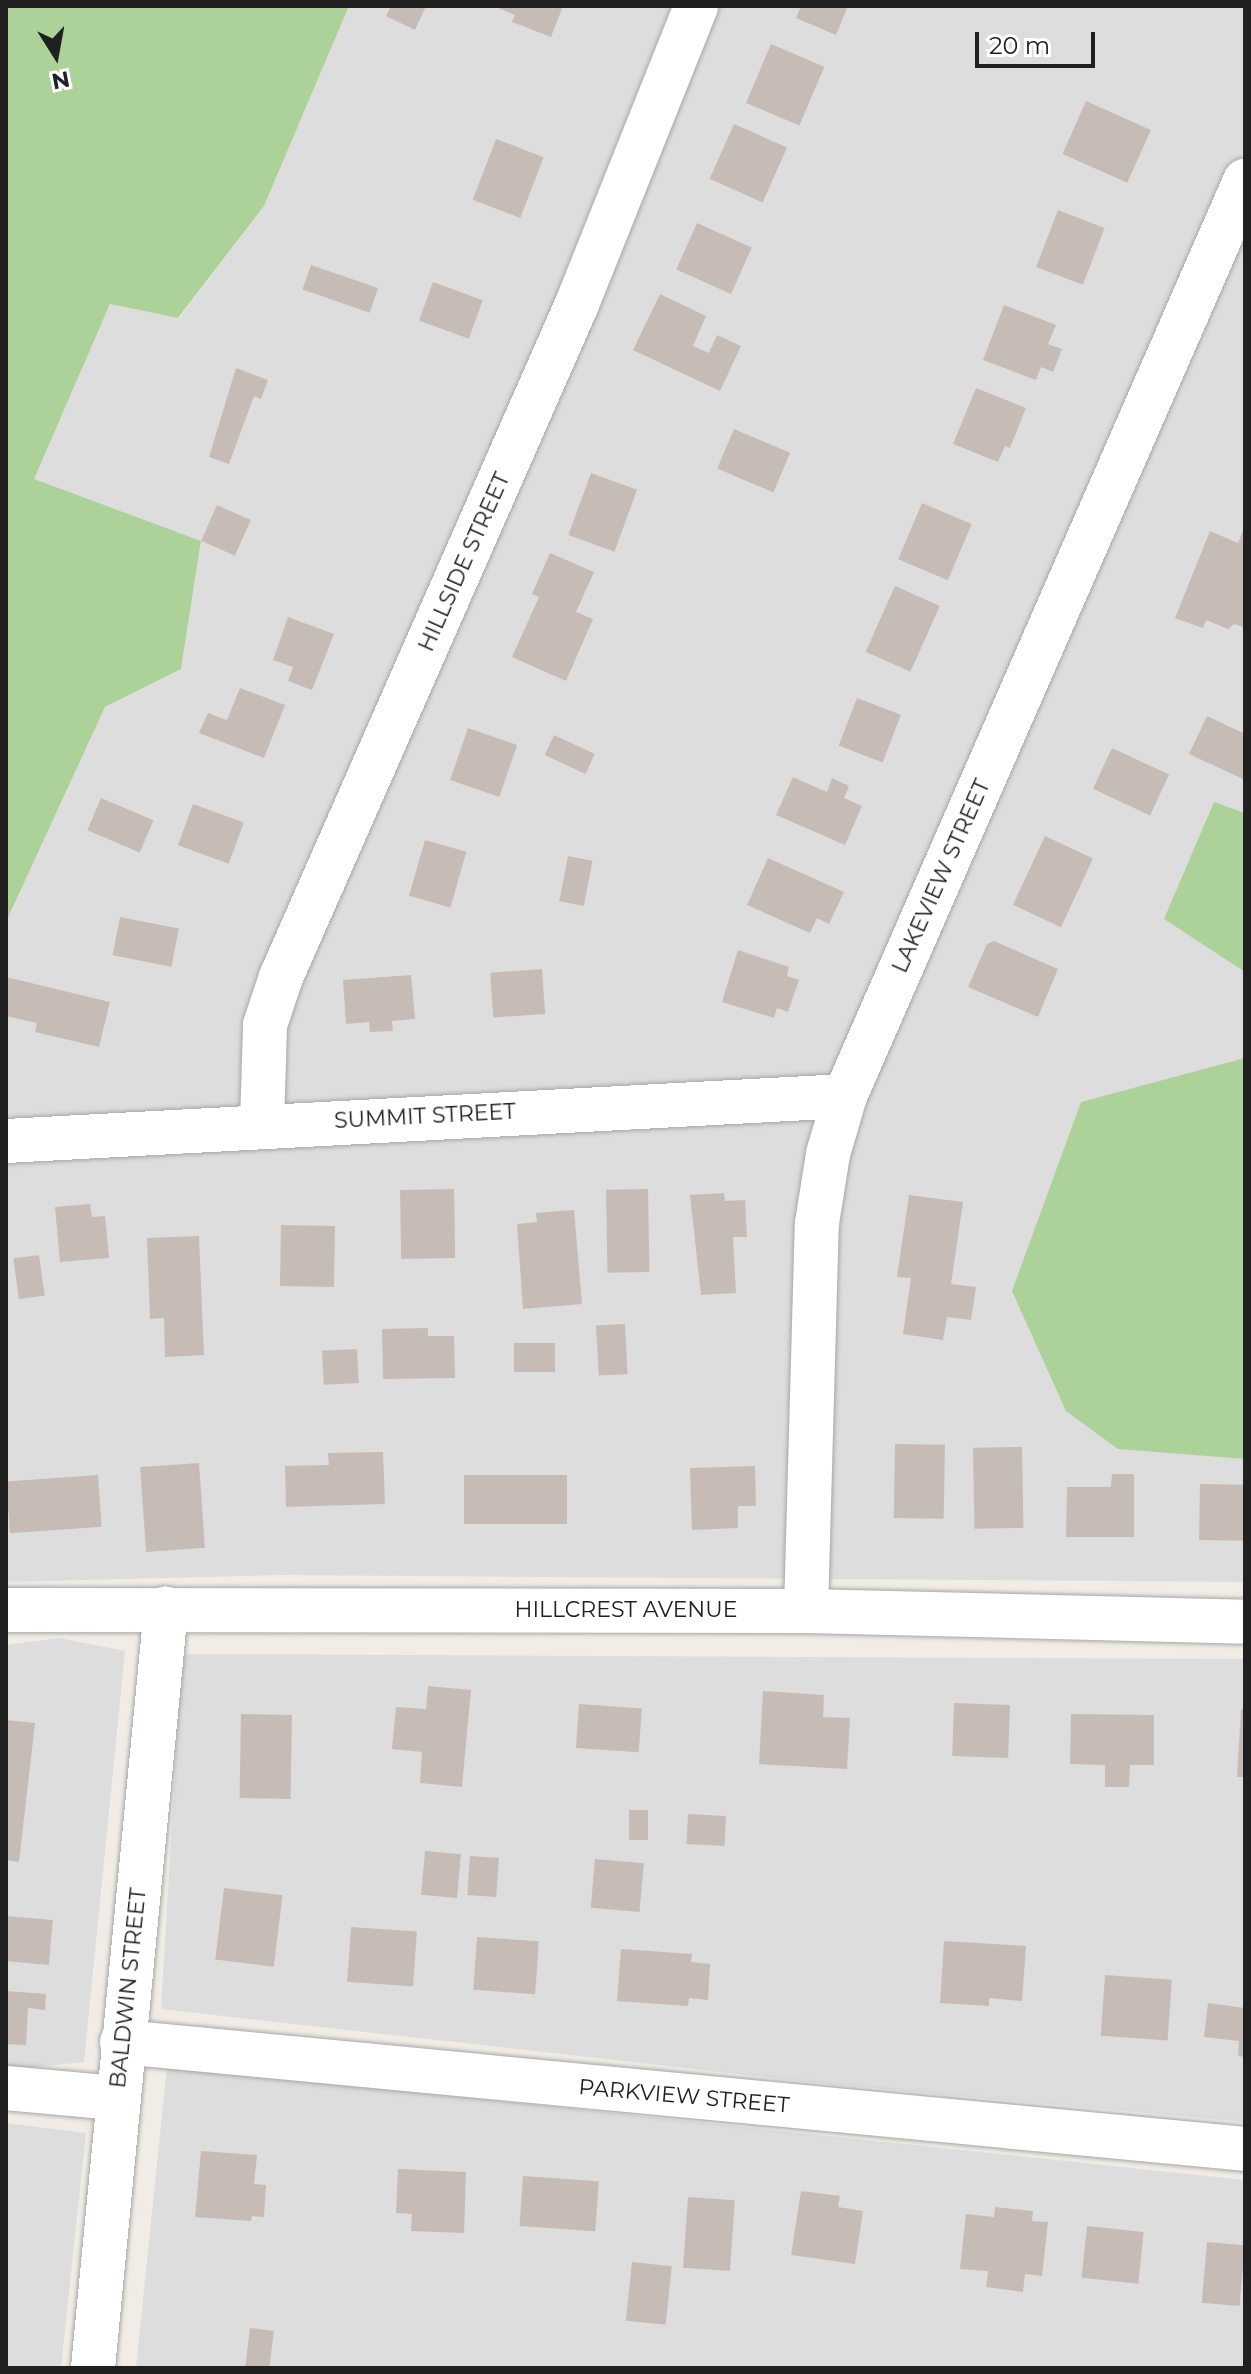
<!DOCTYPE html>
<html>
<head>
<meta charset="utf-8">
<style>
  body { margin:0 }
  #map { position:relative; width:1251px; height:2374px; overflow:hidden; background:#f1ede6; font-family:Montserrat,sans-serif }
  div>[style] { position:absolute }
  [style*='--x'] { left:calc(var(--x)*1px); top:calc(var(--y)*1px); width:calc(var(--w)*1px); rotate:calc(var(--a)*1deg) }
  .residential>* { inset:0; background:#dedddd }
  .forest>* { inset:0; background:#acd299 }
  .building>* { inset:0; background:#c6bcb5; transform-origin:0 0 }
  .roads { filter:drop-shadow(0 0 2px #a7a7a7) drop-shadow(0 0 2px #a7a7a7) }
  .street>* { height:44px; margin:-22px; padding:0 22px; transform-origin:22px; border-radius:22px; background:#fff }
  span { translate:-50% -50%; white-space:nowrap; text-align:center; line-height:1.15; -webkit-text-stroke:6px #fff; paint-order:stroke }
  .street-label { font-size:22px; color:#202020 }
  .frame { position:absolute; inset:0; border:8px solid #202020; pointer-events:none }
  .north { position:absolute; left:16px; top:16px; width:80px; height:80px; -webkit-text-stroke:6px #fff; paint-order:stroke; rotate:169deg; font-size:22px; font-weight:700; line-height:32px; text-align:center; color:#202020 }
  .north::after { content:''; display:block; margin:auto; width:28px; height:36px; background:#202020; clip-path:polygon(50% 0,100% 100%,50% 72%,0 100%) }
  .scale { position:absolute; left:975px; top:32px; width:120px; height:36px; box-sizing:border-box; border:4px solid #202020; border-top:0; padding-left:10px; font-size:24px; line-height:28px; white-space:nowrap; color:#202020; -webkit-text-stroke:6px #fff; paint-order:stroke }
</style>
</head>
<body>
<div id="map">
  <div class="residential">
    <div style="clip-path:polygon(349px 6px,1245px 6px,1245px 1582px,281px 1575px,6px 1582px,6px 922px,105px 707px,181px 669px,201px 542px,33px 480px,110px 304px,179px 318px,264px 206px)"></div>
    <div style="clip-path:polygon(59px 1638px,125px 1651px,84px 2062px,6px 2070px,6px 1645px)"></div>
    <div style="clip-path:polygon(182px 1654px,1245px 1659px,1245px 2122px,809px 2082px,161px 2009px)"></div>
    <div style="clip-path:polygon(167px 2066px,1245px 2180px,1245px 2368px,136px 2368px)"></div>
    <div style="clip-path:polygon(6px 2123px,86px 2133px,61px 2368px,6px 2368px)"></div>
  </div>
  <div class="forest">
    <div style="clip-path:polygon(6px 6px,349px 6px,264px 206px,178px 318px,110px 304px,34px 479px,201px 541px,181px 669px,105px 707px,6px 922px)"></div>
    <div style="clip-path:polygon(1214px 802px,1245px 813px,1245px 972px,1164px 919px)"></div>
    <div style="clip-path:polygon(1245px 1058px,1245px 1459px,1118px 1449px,1066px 1411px,1012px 1291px,1081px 1102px)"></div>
  </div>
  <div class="building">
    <div style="clip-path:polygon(391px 6px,426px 6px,415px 30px,386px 16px)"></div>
    <div style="clip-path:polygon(493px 6px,563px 6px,551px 37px,512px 22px,515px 15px)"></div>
    <div style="clip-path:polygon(801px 6px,848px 6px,836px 35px,796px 18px)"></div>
    <div style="left:771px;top:44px;width:58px;height:64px;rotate:23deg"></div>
    <div style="left:1086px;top:101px;width:71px;height:58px;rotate:24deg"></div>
    <div style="left:734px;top:124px;width:58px;height:60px;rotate:24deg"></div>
    <div style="left:496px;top:139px;width:51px;height:65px;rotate:21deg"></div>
    <div style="left:1058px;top:210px;width:50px;height:61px;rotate:21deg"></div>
    <div style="left:697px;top:223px;width:60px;height:51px;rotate:24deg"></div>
    <div style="left:311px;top:265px;width:71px;height:26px;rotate:19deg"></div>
    <div style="left:433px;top:282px;width:53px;height:41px;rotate:20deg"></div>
    <div style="clip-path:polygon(660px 294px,706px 316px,693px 346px,709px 353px,717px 335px,741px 346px,720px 391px,633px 350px)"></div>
    <div style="clip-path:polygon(1004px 305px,1056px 325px,1048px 344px,1062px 349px,1053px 372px,1041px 367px,1036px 380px,983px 360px)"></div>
    <div style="clip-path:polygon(236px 368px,268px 380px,261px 399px,254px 396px,229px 464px,209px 457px)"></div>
    <div style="clip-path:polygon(976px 388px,1026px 408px,1010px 448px,1005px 446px,998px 462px,953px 444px)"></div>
    <div style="left:734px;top:429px;width:61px;height:43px;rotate:23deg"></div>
    <div style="left:591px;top:473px;width:49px;height:66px;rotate:20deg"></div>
    <div style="left:922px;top:503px;width:54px;height:61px;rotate:23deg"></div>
    <div style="left:217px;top:505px;width:37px;height:39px;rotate:24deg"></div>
    <div style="clip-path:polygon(1245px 526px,1245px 628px,1234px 624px,1228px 629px,1206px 620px,1203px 628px,1175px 618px,1210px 531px,1238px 543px)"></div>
    <div style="clip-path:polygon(550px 553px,594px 572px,576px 612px,593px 619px,566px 681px,512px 657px,539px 597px,532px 594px)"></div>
    <div style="left:895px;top:586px;width:49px;height:72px;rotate:24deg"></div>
    <div style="clip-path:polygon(288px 617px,334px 634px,312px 690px,288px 681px,293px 667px,273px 660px)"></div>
    <div style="clip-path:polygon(240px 688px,285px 705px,264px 758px,199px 733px,208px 713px,227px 720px)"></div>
    <div style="left:857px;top:698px;width:47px;height:51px;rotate:21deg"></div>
    <div style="clip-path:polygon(1207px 716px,1245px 734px,1245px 780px,1189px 754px)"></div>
    <div style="left:468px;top:728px;width:52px;height:55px;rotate:19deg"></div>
    <div style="left:554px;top:735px;width:45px;height:22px;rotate:25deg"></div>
    <div style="left:1112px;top:748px;width:63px;height:45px;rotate:25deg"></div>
    <div style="clip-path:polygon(793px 777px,827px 792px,832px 778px,849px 786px,844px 798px,862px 806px,845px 845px,776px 815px)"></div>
    <div style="left:101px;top:798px;width:57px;height:35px;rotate:23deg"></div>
    <div style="left:193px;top:804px;width:54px;height:44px;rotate:20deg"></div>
    <div style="left:1045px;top:836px;width:53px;height:76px;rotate:25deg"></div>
    <div style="left:425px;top:840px;width:43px;height:58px;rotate:16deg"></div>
    <div style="left:568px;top:856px;width:25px;height:46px;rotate:11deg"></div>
    <div style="clip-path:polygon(768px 858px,844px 892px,829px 924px,817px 918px,810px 933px,747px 905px)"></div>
    <div style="left:120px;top:917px;width:60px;height:39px;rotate:11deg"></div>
    <div style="clip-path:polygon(994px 941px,1058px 969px,1038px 1017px,968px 987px,987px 944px)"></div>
    <div style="clip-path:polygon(738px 950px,789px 967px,787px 976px,799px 980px,788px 1012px,777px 1008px,774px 1018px,722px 1002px)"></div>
    <div style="left:542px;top:969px;width:45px;height:52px;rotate:86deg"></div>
    <div style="clip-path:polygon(411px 975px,415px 1019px,392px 1021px,393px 1031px,370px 1032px,369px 1022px,346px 1024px,343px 980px)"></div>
    <div style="clip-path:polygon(6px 977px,110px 1002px,99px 1047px,35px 1032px,37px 1023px,6px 1016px)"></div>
    <div style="left:454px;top:1189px;width:69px;height:54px;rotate:89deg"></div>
    <div style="left:648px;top:1189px;width:83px;height:42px;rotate:89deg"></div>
    <div style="clip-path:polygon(724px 1193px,725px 1201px,745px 1200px,747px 1237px,733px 1237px,736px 1293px,701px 1295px,690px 1195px)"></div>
    <div style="clip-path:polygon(909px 1195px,963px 1202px,951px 1284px,976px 1287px,971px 1320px,947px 1317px,943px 1340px,903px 1334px,911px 1278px,897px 1277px)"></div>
    <div style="clip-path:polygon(90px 1204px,92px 1217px,105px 1216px,109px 1258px,60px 1262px,55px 1207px)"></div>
    <div style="clip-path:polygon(574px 1210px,582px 1304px,523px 1309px,517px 1224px,537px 1222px,536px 1213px)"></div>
    <div style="left:281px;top:1225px;width:54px;height:61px;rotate:1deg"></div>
    <div style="clip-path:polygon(199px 1236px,204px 1355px,165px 1357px,164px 1318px,150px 1319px,147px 1238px)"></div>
    <div style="left:39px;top:1255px;width:41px;height:26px;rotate:82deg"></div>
    <div style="left:625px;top:1324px;width:50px;height:29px;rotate:87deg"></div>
    <div style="clip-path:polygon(428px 1328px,428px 1336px,454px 1336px,455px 1378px,383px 1379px,382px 1329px)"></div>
    <div style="left:555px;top:1343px;width:29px;height:41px;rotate:90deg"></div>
    <div style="left:357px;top:1349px;width:34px;height:35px;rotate:87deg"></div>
    <div style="left:895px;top:1444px;width:50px;height:74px;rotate:1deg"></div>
    <div style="left:1022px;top:1447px;width:81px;height:49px;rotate:89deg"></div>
    <div style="clip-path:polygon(383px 1452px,385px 1504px,286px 1507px,285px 1466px,329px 1465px,328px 1453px)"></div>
    <div style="left:199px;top:1463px;width:85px;height:59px;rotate:86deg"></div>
    <div style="clip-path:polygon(755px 1466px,756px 1506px,738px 1506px,738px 1528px,692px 1530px,690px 1468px)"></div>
    <div style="clip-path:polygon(1112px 1474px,1134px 1474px,1134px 1537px,1066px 1537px,1067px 1487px,1111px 1487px)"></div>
    <div style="left:98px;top:1475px;width:52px;height:92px;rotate:86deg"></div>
    <div style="left:464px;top:1475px;width:103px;height:49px"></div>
    <div style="left:1200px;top:1484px;width:45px;height:56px;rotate:1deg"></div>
    <div style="clip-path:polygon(428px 1686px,471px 1690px,462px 1787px,420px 1783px,422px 1752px,392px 1749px,396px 1707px,426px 1709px)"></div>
    <div style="clip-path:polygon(763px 1691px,824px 1695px,823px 1717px,850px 1718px,847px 1769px,759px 1764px)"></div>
    <div style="left:954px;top:1703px;width:56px;height:53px;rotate:2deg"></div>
    <div style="left:579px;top:1704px;width:63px;height:44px;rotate:4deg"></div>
    <div style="clip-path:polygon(1241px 1709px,1245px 1709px,1245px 1777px,1237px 1777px)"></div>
    <div style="left:241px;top:1714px;width:51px;height:84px;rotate:1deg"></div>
    <div style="clip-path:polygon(1071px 1714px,1154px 1715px,1154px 1765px,1130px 1765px,1129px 1787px,1105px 1787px,1105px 1765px,1070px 1764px)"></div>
    <div style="clip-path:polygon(6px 1720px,35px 1723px,19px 1862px,6px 1860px)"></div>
    <div style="left:648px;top:1810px;width:30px;height:19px;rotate:90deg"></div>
    <div style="left:688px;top:1814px;width:38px;height:30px;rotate:3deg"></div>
    <div style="left:425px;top:1851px;width:36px;height:44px;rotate:5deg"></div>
    <div style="left:470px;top:1856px;width:29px;height:39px;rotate:4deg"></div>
    <div style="left:595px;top:1859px;width:49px;height:49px;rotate:5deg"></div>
    <div style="left:224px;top:1888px;width:59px;height:72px;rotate:7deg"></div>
    <div style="left:6px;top:1916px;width:47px;height:45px;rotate:5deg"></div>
    <div style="left:351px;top:1927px;width:66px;height:55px;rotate:4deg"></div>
    <div style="left:477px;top:1937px;width:62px;height:53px;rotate:4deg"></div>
    <div style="clip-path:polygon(944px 1941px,1026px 1946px,1022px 2001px,989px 1998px,989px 2006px,940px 2003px)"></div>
    <div style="clip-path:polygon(621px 1949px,692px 1954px,691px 1962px,710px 1964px,708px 2000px,689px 1998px,688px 2006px,617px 2001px)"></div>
    <div style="left:1105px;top:1975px;width:67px;height:61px;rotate:4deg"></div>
    <div style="clip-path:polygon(6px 1991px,46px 1994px,45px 2010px,28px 2008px,26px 2045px,6px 2044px)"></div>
    <div style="clip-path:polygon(1208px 2003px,1245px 2008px,1245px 2057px,1238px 2056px,1239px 2041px,1204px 2037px)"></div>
    <div style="clip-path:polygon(201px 2151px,257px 2155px,254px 2184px,266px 2185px,264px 2217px,252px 2216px,251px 2221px,195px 2217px)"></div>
    <div style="clip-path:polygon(398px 2169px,466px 2172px,464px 2233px,411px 2231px,412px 2214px,396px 2213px)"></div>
    <div style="left:523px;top:2176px;width:76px;height:50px;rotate:4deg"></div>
    <div style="clip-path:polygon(801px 2191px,840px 2196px,838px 2207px,863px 2211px,855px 2264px,791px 2255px)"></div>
    <div style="left:688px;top:2197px;width:47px;height:71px;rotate:4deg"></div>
    <div style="clip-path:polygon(995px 2207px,1033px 2211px,1032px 2221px,1048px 2222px,1042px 2276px,1025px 2274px,1023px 2292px,986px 2287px,988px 2271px,960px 2269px,966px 2214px,994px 2217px)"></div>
    <div style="left:1087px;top:2226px;width:57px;height:52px;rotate:6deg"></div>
    <div style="left:1207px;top:2242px;width:38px;height:61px;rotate:5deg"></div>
    <div style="left:632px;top:2262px;width:40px;height:59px;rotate:6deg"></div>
    <div style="left:250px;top:2328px;width:24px;height:40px;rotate:7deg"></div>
  </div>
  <div class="roads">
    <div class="street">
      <div style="--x:262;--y:1123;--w:98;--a:-88.2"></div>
      <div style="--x:265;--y:1025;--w:51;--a:-71.6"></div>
      <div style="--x:281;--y:977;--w:735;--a:-66.26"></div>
      <div style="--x:577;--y:304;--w:321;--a:-68.2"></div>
      <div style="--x:6;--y:1141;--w:840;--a:-3.07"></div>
      <div style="--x:6;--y:1610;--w:800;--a:0.07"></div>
      <div style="--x:806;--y:1611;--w:439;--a:1.4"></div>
      <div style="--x:806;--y:1611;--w:388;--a:-88.4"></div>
      <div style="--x:817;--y:1223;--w:70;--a:-80.9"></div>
      <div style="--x:828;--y:1154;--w:60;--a:-73.7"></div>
      <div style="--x:845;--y:1096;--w:999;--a:-66.39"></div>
      <div style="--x:122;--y:2042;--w:1128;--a:5.44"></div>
      <div style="--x:6;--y:2088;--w:110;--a:5.2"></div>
      <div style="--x:93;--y:2368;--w:763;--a:-84.51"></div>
    </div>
  </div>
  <div class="street-label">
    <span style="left:464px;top:562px;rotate:-66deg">HILLSIDE STREET</span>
    <span style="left:941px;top:876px;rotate:-66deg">LAKEVIEW STREET</span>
    <span style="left:425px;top:1116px;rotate:-3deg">SUMMIT STREET</span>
    <span style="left:626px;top:1610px">HILLCREST AVENUE</span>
    <span style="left:128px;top:1988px;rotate:-84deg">BALDWIN STREET</span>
    <span style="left:684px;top:2096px;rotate:5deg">PARKVIEW STREET</span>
  </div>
  <div class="frame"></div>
  <div class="north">N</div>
  <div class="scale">20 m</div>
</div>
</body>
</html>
